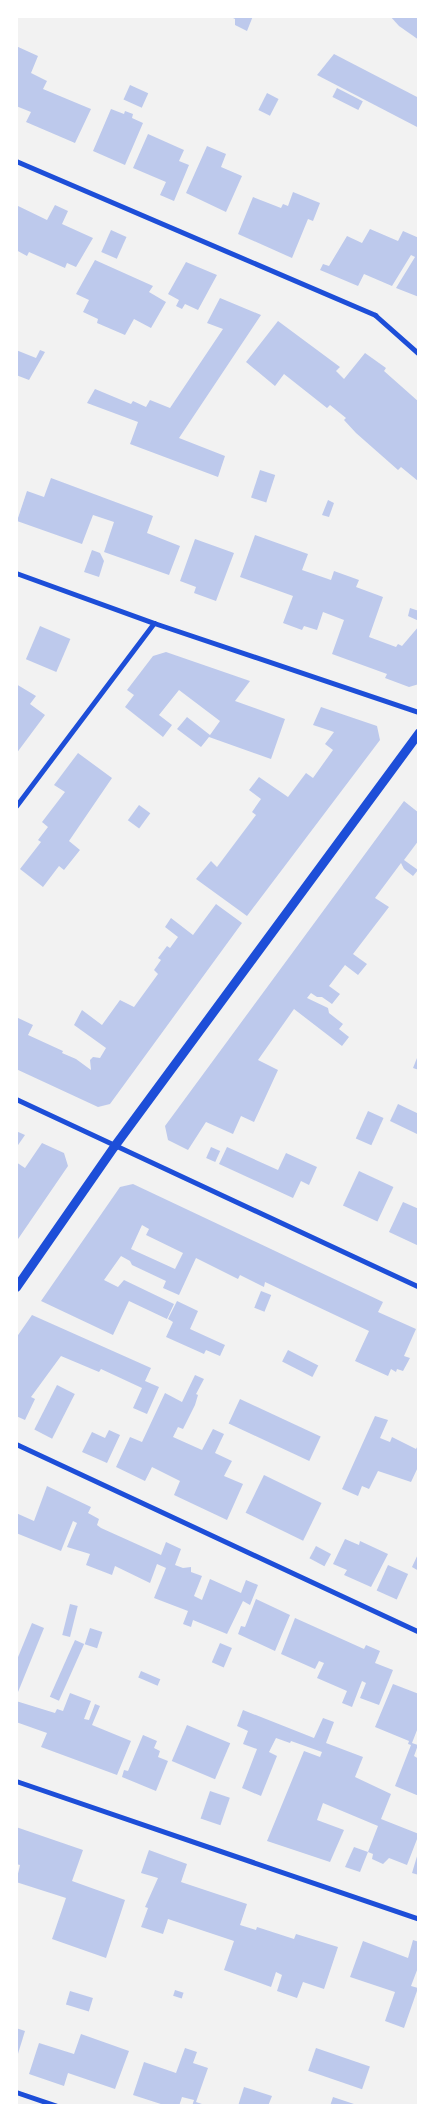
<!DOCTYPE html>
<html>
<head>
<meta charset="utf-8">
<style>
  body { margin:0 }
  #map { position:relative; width:435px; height:2122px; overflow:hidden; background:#f2f2f2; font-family:Roboto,sans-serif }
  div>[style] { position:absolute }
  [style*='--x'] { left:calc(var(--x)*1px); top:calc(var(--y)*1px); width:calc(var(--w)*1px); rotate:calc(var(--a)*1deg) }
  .building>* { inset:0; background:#bdc9ec; transform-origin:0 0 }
  .minor>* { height:5px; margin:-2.5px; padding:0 2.5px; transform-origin:2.5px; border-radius:2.5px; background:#1d4ed8 }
  .tertiary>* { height:9px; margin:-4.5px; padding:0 4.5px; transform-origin:4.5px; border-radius:4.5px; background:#1d4ed8 }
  span { translate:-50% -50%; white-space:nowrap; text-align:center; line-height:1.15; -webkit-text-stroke:5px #fff; paint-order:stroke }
  .frame { position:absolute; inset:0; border:18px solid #fff; pointer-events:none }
</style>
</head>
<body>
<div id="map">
  <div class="building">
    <div style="clip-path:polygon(229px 16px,253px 16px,247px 31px,235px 25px,235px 19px)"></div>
    <div style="clip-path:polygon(390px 16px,419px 16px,419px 40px,399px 26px)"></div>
    <div style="clip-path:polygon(16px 46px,38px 56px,31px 73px,47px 81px,43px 89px,91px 109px,75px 143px,26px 122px,31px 112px,16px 106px)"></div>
    <div style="clip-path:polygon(334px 54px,419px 98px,419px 128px,317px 75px)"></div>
    <div style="left:130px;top:85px;width:20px;height:16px;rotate:24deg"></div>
    <div style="left:337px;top:88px;width:29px;height:10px;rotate:27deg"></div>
    <div style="left:267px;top:93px;width:13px;height:19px;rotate:27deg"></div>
    <div style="clip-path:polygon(111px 109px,124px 114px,125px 111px,133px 114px,132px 118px,143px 123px,125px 165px,93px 151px)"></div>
    <div style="clip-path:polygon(148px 134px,184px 150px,179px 161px,189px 165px,174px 201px,160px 195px,166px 182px,133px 168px)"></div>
    <div style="clip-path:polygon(207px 146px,226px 154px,221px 167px,242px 176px,226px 212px,186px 193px)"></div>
    <div style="clip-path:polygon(293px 192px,320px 203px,313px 221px,308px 219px,292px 258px,238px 234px,253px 197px,281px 208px,283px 204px,288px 206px)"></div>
    <div style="clip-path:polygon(16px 205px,47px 220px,55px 205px,68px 211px,62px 224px,93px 238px,76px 267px,67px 263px,65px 268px,29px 252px,27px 256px,16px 250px)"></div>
    <div style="clip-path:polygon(370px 229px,398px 241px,403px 231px,419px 238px,419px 297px,396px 288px,415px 257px,411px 255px,392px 286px,364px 274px,358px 286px,320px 270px,323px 264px,329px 266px,347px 236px,362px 243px)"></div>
    <div style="left:111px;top:230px;width:17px;height:24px;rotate:24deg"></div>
    <div style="clip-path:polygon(95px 260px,153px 286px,149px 292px,166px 302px,151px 328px,134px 319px,125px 335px,97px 323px,98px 319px,83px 312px,89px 300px,76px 294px)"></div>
    <div style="clip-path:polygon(186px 262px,217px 275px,198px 310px,185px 304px,182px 309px,176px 306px,179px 300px,168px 294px)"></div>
    <div style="clip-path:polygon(220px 298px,261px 315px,179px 438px,225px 456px,218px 477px,130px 444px,138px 422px,87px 403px,95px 389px,131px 404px,133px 401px,146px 407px,150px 400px,170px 408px,223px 329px,207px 323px)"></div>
    <div style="clip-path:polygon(278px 321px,340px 367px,336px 371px,344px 379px,365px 353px,386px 368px,384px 371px,419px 402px,418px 481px,401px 467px,398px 470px,356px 433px,344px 420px,346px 418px,330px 405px,327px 408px,284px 374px,275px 386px,246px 362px)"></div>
    <div style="clip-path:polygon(16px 350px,36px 358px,40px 350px,45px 352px,29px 380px,16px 375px)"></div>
    <div style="left:260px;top:470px;width:16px;height:29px;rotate:18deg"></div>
    <div style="clip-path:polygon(51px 478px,153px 516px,147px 533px,180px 546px,169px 575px,104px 552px,114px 522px,93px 515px,82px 544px,17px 521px,27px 491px,44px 497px)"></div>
    <div style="clip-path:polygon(328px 500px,334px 503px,329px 517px,322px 515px)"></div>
    <div style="clip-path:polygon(255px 535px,308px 554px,302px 570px,331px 580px,334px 571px,359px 580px,356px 587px,383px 597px,369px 637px,396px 647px,398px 644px,402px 646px,419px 626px,419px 684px,409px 687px,385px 678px,387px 674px,332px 654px,344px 620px,323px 612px,317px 630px,304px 626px,302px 630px,283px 623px,293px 596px,240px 577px)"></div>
    <div style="clip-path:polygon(195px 539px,234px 553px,216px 601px,194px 593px,196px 587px,180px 581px)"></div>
    <div style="clip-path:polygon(92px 550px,100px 553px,104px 561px,99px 577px,84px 572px)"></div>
    <div style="clip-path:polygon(410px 608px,419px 611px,419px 621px,408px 616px)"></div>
    <div style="left:40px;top:626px;width:33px;height:36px;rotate:23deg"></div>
    <div style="clip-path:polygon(166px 652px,250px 681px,235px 701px,285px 719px,271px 759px,209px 737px,201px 747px,177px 729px,187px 717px,210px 735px,220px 721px,179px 690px,159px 715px,172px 725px,163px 737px,125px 707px,134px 695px,127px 690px,153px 656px)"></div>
    <div style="clip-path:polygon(16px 684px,36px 696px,30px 704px,45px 715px,16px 754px)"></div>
    <div style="clip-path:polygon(321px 707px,377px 726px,380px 740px,247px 916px,196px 879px,211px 861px,217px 867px,256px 815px,252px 812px,261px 799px,249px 790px,259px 777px,288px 797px,306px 773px,313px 778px,333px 750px,325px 744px,334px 732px,313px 725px)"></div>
    <div style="clip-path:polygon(78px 753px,112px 778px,69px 841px,80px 850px,64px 870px,59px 866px,43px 887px,20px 869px,41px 842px,38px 840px,48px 827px,42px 822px,65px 792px,54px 785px)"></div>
    <div style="clip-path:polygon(404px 801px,419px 813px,419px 840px,404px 860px,418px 870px,413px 876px,404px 869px,401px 863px,375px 898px,389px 907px,353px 954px,367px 964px,358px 975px,345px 965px,329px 986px,340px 994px,332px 1004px,322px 997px,317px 997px,311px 993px,307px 998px,328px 1008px,329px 1013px,343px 1024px,339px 1029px,349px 1037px,342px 1046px,294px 1009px,258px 1060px,278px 1070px,254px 1122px,241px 1116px,233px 1134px,206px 1122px,188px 1150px,168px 1140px,165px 1126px)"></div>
    <div style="left:139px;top:805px;width:14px;height:19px;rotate:36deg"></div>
    <div style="clip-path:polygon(216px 904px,242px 923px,110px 1104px,98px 1107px,16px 1069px,16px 1017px,33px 1025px,28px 1035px,63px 1051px,62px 1053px,76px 1059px,91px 1070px,90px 1060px,93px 1057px,100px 1058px,106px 1048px,74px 1025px,82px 1010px,102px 1025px,120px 1000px,134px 1007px,158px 974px,154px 970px,161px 960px,158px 958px,167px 946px,170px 948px,178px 937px,165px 927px,171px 918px,193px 935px)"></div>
    <div style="clip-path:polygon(419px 1053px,419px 1070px,413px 1068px)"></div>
    <div style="clip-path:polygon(398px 1104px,419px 1114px,417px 1134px,390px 1121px)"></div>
    <div style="left:368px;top:1111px;width:17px;height:30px;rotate:24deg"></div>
    <div style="clip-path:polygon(16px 1131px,25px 1135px,16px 1148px)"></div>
    <div style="clip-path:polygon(42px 1143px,64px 1153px,68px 1166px,16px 1242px,16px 1162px,25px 1168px)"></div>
    <div style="left:211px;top:1147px;width:10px;height:12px;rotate:24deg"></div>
    <div style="clip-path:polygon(227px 1147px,278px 1170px,286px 1153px,317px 1167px,309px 1185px,301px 1181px,293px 1198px,219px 1164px)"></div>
    <div style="left:359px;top:1171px;width:38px;height:38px;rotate:25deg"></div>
    <div style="clip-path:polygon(evenodd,133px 1184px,383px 1302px,378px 1312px,416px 1329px,404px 1356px,410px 1358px,403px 1371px,397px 1369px,396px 1372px,391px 1369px,388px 1376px,355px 1361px,369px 1331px,265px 1282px,264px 1287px,240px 1275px,238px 1279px,196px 1258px,179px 1295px,163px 1288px,166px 1281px,132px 1265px,130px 1261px,121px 1256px,104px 1280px,118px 1287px,124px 1280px,174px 1304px,167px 1319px,129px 1301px,113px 1335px,41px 1301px,120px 1187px,133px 1184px,142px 1225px,149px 1229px,146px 1235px,183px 1253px,175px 1269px,131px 1249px,142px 1225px)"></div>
    <div style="clip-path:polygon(403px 1202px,419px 1209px,419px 1246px,389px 1232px)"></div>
    <div style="left:261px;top:1291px;width:11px;height:18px;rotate:22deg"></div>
    <div style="clip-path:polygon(177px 1301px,198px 1311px,190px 1329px,225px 1345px,220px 1356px,206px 1350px,204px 1354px,166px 1337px,173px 1322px,168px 1319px)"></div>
    <div style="clip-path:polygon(32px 1315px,151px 1368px,145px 1381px,159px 1387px,147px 1414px,133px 1408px,142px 1388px,101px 1369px,99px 1372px,61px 1356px,31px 1397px,35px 1399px,25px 1420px,16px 1416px,16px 1338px)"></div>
    <div style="left:288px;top:1350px;width:34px;height:13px;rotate:27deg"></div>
    <div style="clip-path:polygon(195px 1375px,204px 1379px,196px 1394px,198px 1395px,195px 1405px,183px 1429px,178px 1427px,173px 1437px,202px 1450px,213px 1429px,224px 1434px,215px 1453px,232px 1461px,224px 1476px,243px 1484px,227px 1520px,174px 1495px,180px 1481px,152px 1467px,145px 1481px,116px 1467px,130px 1437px,142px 1442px,165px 1393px,182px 1402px)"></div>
    <div style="left:57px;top:1385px;width:20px;height:50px;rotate:27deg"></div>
    <div style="left:240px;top:1399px;width:89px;height:27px;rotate:25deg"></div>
    <div style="clip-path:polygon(375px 1416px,388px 1420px,380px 1438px,390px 1442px,392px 1437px,416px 1449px,419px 1443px,419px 1465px,411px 1482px,378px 1471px,369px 1489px,362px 1486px,358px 1496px,342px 1489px)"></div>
    <div style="clip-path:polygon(109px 1430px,120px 1435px,107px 1463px,82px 1452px,92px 1432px,105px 1438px)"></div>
    <div style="left:264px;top:1475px;width:64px;height:42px;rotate:26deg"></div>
    <div style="clip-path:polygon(47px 1486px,91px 1507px,88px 1513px,99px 1519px,97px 1525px,101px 1528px,161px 1555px,166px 1542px,181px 1549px,175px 1565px,183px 1568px,191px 1567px,191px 1572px,202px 1576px,194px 1596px,202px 1600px,210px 1579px,241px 1593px,246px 1580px,258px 1585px,250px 1605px,243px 1601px,227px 1634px,193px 1620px,191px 1627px,183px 1624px,188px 1611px,154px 1598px,166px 1568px,157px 1564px,150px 1583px,115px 1566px,112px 1575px,86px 1565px,90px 1554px,67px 1547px,77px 1523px,73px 1521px,61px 1551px,16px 1533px,16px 1513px,34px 1521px)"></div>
    <div style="clip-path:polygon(345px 1539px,359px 1545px,360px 1541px,388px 1554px,371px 1587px,344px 1575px,347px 1570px,333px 1564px)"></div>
    <div style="left:316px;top:1546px;width:17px;height:14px;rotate:28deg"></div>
    <div style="clip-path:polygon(419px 1552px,419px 1571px,412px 1567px)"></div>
    <div style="left:388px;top:1565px;width:22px;height:28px;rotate:24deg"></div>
    <div style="clip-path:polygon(256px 1599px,290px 1615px,275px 1651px,238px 1634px,241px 1626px,245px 1627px)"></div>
    <div style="left:70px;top:1604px;width:8px;height:32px;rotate:14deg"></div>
    <div style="clip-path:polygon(295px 1618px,364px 1649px,366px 1645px,380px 1651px,375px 1663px,393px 1670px,379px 1705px,360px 1698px,366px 1683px,362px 1681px,352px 1707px,342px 1703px,347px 1691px,317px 1678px,324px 1663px,319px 1661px,315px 1669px,281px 1654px)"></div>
    <div style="clip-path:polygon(32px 1623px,44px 1628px,16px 1697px,16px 1662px)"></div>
    <div style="left:90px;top:1628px;width:13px;height:17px;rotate:18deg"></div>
    <div style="left:75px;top:1640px;width:10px;height:62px;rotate:24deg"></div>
    <div style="left:220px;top:1643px;width:13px;height:21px;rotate:23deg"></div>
    <div style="left:141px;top:1671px;width:21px;height:7px;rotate:23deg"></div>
    <div style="clip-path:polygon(393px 1684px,419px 1694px,419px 1725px,412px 1743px,418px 1745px,414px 1756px,419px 1759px,419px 1796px,395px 1786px,411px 1745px,408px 1744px,409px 1741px,375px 1727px)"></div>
    <div style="clip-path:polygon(70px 1693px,91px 1701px,84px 1719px,89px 1720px,95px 1704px,100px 1706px,92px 1725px,131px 1741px,117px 1775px,41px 1747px,47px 1733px,16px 1722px,16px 1701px,55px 1713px,57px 1709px,63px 1711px)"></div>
    <div style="clip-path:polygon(243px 1710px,314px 1738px,323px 1718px,334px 1722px,326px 1743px,363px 1757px,355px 1777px,391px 1794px,381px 1819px,419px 1834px,407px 1865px,389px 1858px,383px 1864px,372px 1859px,373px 1854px,368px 1852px,360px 1872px,345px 1867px,354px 1847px,368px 1852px,378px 1826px,323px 1803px,317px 1820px,344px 1830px,330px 1862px,267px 1841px,304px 1751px,320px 1757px,322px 1752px,291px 1741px,290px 1743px,276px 1738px,269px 1752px,277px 1756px,261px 1796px,242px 1788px,257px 1749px,243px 1744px,248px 1731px,237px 1726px)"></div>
    <div style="left:187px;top:1725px;width:47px;height:39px;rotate:23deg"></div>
    <div style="clip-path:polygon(143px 1735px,157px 1741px,154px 1748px,160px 1751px,158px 1757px,168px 1761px,156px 1791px,122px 1777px,124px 1770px,128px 1771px)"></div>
    <div style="left:210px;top:1791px;width:21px;height:29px;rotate:19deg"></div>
    <div style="clip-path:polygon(16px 1827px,83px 1850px,72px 1881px,125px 1900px,106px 1958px,52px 1939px,66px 1898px,16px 1882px,20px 1865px,16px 1864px)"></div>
    <div style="clip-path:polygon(149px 1850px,187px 1864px,181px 1882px,247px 1904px,240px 1925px,256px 1930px,257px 1927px,294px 1939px,296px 1934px,338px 1947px,324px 1989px,303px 1982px,297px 1998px,277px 1991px,282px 1975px,276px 1972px,271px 1987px,224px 1970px,234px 1941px,168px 1919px,163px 1934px,141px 1927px,148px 1908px,145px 1907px,158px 1878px,141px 1873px)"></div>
    <div style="clip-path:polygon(418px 1853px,419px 1853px,419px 1875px,412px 1873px)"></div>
    <div style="clip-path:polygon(413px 1940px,419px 1942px,419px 1965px,411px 1986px,418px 1988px,404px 2028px,385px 2021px,395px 1992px,350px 1977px,363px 1941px,408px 1958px)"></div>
    <div style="left:175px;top:1990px;width:9px;height:6px;rotate:18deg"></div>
    <div style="left:70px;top:1991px;width:24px;height:14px;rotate:17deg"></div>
    <div style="clip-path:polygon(16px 2028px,25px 2031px,17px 2057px,16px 2057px)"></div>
    <div style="clip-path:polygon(81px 2034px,129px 2051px,115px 2089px,68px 2073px,64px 2086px,29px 2074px,39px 2043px,74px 2054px)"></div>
    <div style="clip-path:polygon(185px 2048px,197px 2052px,193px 2063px,208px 2068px,196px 2102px,208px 2106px,192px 2106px,194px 2100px,182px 2097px,179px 2106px,167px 2106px,133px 2095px,144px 2062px,176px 2073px)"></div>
    <div style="left:316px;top:2048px;width:57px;height:24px;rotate:19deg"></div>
    <div style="clip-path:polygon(244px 2087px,272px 2096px,268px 2106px,238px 2106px)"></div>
    <div style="clip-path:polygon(333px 2097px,357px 2105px,357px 2106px,330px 2106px)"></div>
  </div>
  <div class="minor">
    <div style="--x:16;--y:161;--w:391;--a:23.2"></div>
    <div style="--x:375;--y:315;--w:59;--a:41.6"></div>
    <div style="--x:16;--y:573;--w:147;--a:19.9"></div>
    <div style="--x:154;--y:623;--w:280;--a:18.6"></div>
    <div style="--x:16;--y:806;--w:229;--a:-53"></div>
    <div style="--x:16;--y:1099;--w:445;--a:25"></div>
    <div style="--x:16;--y:1444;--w:445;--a:25"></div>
    <div style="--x:16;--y:1781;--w:426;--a:18.9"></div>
    <div style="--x:16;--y:2092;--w:43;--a:18.9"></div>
  </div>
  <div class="tertiary">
    <div style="--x:16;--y:1287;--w:172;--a:-55.2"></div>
    <div style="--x:114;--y:1146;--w:514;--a:-53.62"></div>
  </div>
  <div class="frame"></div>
</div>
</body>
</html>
